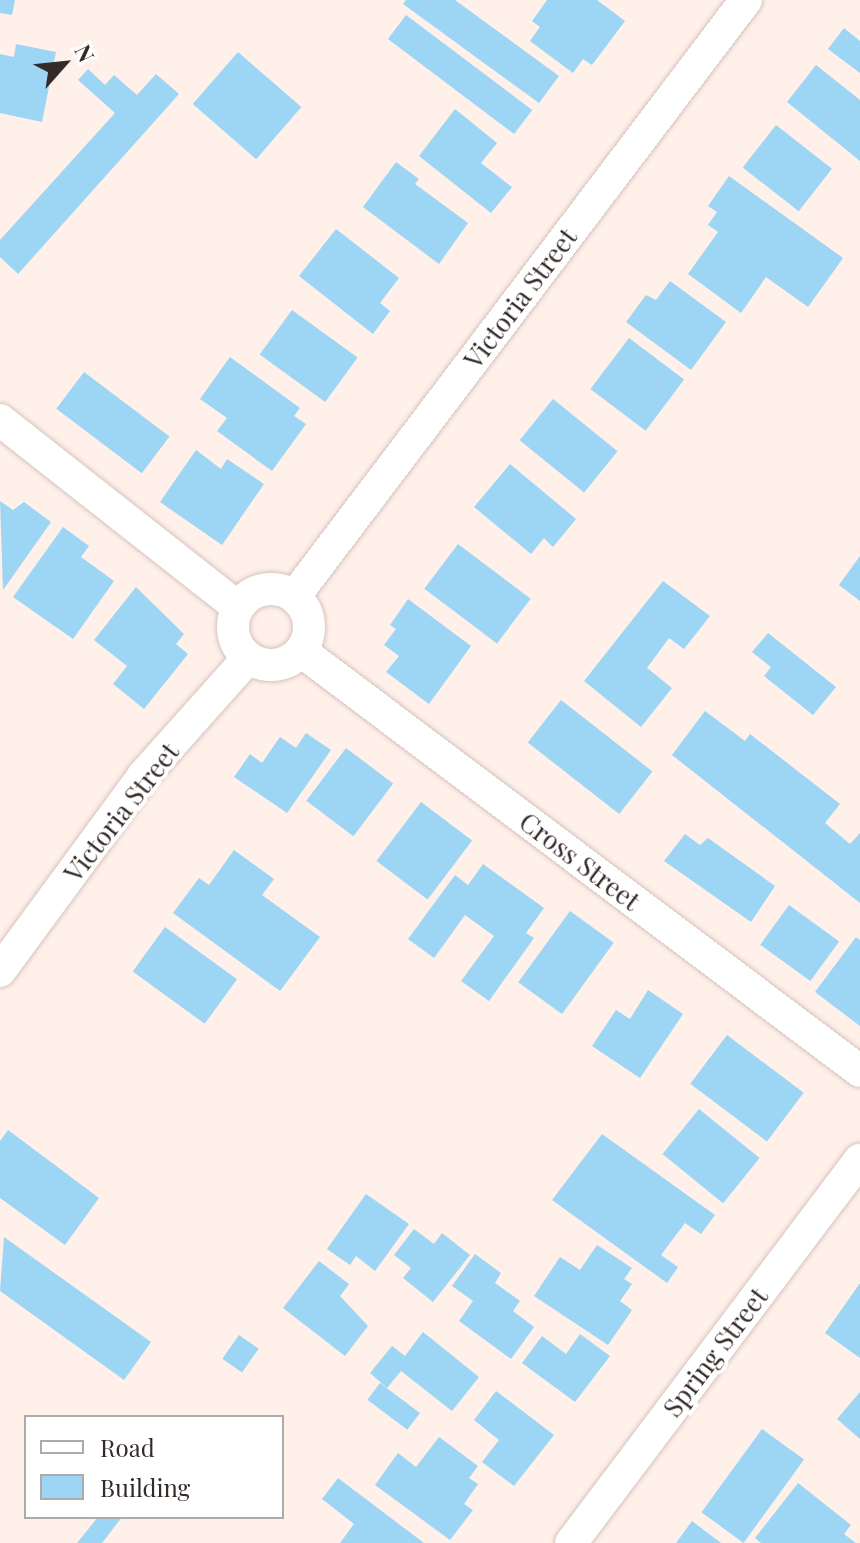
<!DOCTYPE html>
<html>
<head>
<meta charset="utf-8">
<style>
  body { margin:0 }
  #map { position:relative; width:860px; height:1543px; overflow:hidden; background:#fff0ea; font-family:"Playfair Display",serif }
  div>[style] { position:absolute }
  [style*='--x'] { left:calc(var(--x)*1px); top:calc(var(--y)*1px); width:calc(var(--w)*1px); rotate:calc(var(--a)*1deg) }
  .building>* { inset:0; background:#9dd5f5; transform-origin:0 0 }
  .roads { filter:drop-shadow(0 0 2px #d6c4bd) drop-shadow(0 0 2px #d6c4bd) }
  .minor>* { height:32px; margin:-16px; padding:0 16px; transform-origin:16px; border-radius:16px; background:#fff }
  .minor>.ring { margin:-16px; padding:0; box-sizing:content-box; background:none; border:32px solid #fff; border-radius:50% }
  span { translate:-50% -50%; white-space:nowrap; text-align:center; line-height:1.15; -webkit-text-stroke:8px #fff; paint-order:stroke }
  .street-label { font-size:26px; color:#322b28 }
  .legend { position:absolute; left:24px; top:1415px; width:260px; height:104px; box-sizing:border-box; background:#fff; border:2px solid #adaaa9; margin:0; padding:10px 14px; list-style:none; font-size:24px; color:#322b28 }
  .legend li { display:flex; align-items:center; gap:16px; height:40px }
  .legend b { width:40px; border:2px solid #adaaa9 }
  .north { position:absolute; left:24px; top:24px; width:80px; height:80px; -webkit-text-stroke:6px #fff; paint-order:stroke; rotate:63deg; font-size:22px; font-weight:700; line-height:32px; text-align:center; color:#322b28 }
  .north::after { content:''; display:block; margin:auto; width:28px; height:36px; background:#322b28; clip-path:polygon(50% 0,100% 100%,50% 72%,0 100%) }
</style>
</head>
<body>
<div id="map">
  <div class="building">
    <div style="clip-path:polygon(0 0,15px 0,12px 15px,0 13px)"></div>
    <div style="clip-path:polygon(406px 0,455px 0,559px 76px,539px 103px,403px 4px)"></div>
    <div style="clip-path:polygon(547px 0,597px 0,625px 21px,592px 65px,583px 59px,573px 73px,530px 41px,540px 27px,532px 21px)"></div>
    <div style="left:406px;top:15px;width:158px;height:30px;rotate:37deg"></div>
    <div style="clip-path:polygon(844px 28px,860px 41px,860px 73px,828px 49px)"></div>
    <div style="clip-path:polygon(16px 44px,56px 52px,42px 122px,0 113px,0 54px,14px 57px)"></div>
    <div style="left:238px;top:52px;width:84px;height:69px;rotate:41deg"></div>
    <div style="clip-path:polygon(816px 65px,860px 100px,860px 161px,787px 102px)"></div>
    <div style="clip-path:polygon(88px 69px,105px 85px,114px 75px,137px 95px,156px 74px,179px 94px,18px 274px,0 257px,0 240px,115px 113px,78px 80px)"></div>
    <div style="clip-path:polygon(455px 109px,497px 143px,481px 163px,512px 187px,491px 213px,419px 156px)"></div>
    <div style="left:776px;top:125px;width:71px;height:54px;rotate:38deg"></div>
    <div style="clip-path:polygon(396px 162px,419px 179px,415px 184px,468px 223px,439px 264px,363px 207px)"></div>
    <div style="clip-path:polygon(729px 176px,843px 258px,808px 307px,766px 277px,741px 313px,688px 274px,718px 232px,708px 225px,717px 212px,708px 206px)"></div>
    <div style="clip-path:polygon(336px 229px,399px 278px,380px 303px,390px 311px,373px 334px,299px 276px)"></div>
    <div style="clip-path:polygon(670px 281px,726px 322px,691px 370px,626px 322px,646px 295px,656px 300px)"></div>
    <div style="left:292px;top:310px;width:81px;height:55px;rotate:36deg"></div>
    <div style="left:629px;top:338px;width:69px;height:64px;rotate:37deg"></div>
    <div style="clip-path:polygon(230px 357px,300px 408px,294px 416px,306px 424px,272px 471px,217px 431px,227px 418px,200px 399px)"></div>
    <div style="left:84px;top:372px;width:107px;height:46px;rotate:37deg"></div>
    <div style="left:553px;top:399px;width:83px;height:53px;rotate:39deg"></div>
    <div style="clip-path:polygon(196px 450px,221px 469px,227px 459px,264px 484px,222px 545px,160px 502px)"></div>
    <div style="clip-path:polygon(510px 464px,576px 519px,553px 547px,544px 538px,531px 554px,474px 507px)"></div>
    <div style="clip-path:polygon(0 501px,13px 510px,24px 502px,51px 522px,3px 590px)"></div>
    <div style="clip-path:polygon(63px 527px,89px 546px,81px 557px,114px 581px,73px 639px,13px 597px)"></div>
    <div style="left:458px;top:544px;width:91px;height:56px;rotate:37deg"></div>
    <div style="clip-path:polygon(860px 556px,860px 601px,839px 585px)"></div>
    <div style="clip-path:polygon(663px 581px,710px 616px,684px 649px,669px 638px,647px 668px,672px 688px,641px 727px,584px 681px)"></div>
    <div style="clip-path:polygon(136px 587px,184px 634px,176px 644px,188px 654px,144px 709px,113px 684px,127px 666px,94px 640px)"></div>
    <div style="clip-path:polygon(408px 599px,471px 646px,429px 704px,386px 672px,399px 656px,384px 645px,396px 629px,390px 625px)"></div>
    <div style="clip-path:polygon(768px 633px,836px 687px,813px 715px,764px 676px,771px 667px,752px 652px)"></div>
    <div style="left:561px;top:700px;width:116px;height:54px;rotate:38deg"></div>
    <div style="clip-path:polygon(705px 711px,745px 741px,750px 734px,840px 804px,825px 823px,850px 844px,860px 833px,860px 903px,672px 755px)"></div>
    <div style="clip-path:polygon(306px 733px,331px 750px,287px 813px,234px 777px,250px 754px,262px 763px,280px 737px,296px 748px)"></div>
    <div style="left:346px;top:748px;width:59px;height:66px;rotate:37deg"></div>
    <div style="left:421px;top:802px;width:64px;height:74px;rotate:37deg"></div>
    <div style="clip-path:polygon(685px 834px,700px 845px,708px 838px,775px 886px,751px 922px,664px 861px)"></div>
    <div style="clip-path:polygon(234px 850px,274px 879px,262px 895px,320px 937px,280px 991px,173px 913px,199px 878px,209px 885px)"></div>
    <div style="clip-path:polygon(483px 864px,544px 908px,526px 933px,534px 938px,489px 1001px,461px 981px,494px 936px,465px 915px,434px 958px,408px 939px,455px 875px,468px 885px)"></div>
    <div style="left:789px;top:905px;width:62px;height:49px;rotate:36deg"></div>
    <div style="left:570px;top:911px;width:54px;height:88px;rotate:36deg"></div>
    <div style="left:165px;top:927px;width:89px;height:55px;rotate:36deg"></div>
    <div style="clip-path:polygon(856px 937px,860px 940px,860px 1026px,815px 992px)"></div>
    <div style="clip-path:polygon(648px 990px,683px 1014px,640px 1078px,592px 1046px,616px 1010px,630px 1019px)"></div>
    <div style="left:727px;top:1035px;width:96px;height:61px;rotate:37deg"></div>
    <div style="left:699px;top:1109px;width:78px;height:58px;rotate:39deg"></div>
    <div style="clip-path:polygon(8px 1130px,99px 1198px,65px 1245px,0 1198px,0 1141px)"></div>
    <div style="clip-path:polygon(602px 1134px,715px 1215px,701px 1234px,685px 1223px,661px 1255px,678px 1267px,667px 1283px,552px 1200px)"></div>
    <div style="clip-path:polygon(366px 1194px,409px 1224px,375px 1271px,356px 1256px,350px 1265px,327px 1249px)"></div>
    <div style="clip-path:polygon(414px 1229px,434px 1244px,442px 1233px,470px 1255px,433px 1302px,403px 1278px,411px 1268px,394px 1255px)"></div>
    <div style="clip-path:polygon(4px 1237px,151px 1342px,124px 1380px,0 1291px)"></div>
    <div style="clip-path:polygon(597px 1245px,632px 1268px,624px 1279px,632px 1284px,620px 1301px,632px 1310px,608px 1345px,534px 1296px,560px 1257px,580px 1270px)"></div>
    <div style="clip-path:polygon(475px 1254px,501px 1273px,495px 1283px,520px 1301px,513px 1311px,534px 1327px,511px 1359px,459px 1321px,473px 1301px,452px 1286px)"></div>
    <div style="clip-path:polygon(319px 1261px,349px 1284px,340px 1296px,368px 1326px,345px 1356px,283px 1308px)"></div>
    <div style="clip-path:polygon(860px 1283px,860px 1358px,825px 1333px)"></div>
    <div style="clip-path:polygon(423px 1332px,479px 1377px,452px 1411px,401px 1371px,387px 1388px,370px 1373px,392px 1346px,405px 1356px)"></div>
    <div style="clip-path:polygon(580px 1334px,610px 1356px,575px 1402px,522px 1363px,542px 1336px,566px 1354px)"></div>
    <div style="left:239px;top:1335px;width:24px;height:29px;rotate:35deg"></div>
    <div style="left:380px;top:1383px;width:50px;height:21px;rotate:37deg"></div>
    <div style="clip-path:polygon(496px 1391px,554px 1435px,514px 1486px,482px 1462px,499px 1440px,474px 1420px)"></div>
    <div style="clip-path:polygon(860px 1392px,860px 1439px,837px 1419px)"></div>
    <div style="left:762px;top:1429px;width:52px;height:103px;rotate:36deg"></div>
    <div style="clip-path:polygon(439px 1437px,478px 1466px,469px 1478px,478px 1484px,464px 1504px,473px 1510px,450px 1540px,375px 1485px,398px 1453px,416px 1467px)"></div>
    <div style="clip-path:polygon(338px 1478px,424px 1543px,340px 1543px,354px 1524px,322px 1499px)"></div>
    <div style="clip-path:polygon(798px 1483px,851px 1525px,844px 1534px,856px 1543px,761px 1543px,755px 1538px)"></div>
    <div style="clip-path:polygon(98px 1517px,122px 1517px,102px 1543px,77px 1543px)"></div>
    <div style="clip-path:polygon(692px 1521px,721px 1543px,676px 1543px)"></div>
  </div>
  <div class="roads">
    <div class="minor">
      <div style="--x:0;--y:420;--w:303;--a:38.2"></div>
      <div class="ring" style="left:233px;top:589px;width:44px;height:44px"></div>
      <div style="--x:294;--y:597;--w:749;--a:-52.87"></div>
      <div style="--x:301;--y:651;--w:699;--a:36.92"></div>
      <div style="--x:0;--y:971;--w:242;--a:-53.7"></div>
      <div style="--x:143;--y:776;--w:158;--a:-48.3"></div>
      <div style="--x:571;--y:1543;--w:480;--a:-53"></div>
    </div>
  </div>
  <div class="street-label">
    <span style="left:520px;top:298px;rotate:-53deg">Victoria Street</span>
    <span style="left:121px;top:812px;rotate:-52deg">Victoria Street</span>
    <span style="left:580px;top:861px;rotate:37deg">Cross Street</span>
    <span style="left:715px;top:1352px;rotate:-53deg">Spring Street</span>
  </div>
  <ul class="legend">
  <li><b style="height:10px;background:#fff"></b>Road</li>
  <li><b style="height:22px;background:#9dd5f5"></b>Building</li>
  </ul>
  <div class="north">N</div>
</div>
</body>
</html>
